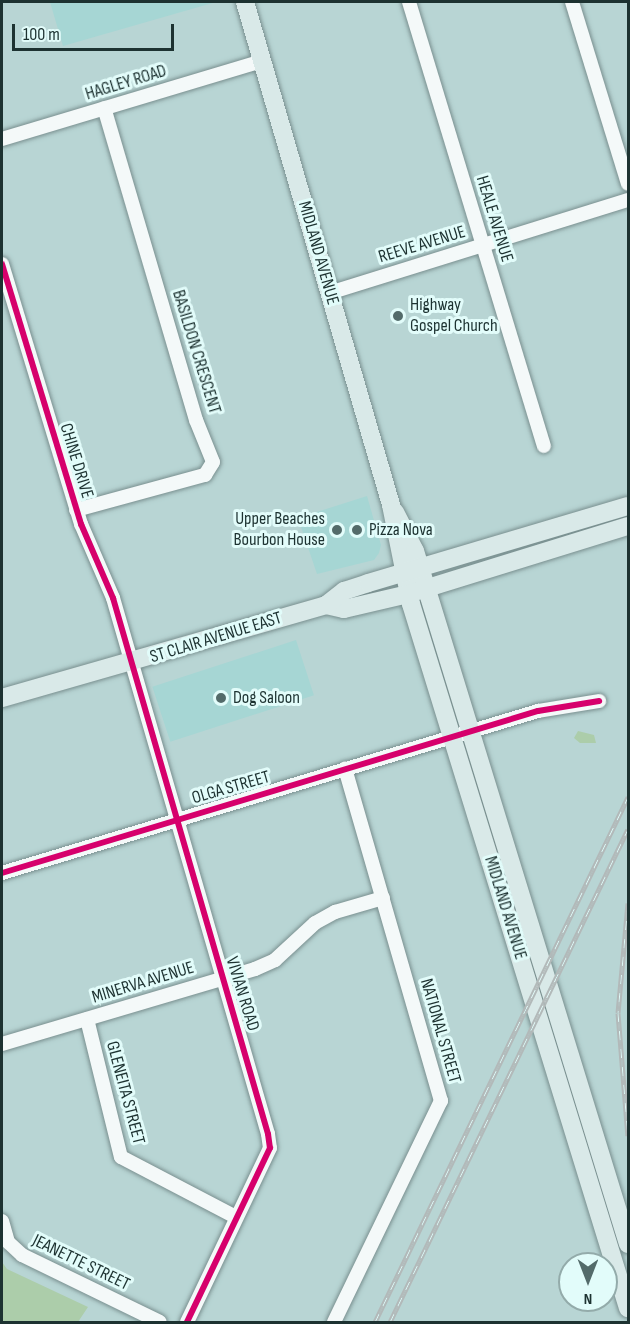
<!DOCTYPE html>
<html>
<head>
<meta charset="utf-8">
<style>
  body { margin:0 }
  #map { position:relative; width:630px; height:1324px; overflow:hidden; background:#b8d5d4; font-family:"Sofia Sans Condensed",sans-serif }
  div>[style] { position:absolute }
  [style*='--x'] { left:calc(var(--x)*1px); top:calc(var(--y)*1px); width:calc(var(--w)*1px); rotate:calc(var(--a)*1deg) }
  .built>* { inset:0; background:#a6d6d4; transform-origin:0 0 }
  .green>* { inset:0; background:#accdaa }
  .roads { filter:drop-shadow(0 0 2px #798f8f) drop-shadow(0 0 2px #798f8f) }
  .minor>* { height:14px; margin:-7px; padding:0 7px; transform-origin:7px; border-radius:7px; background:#f4f9f9 }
  .major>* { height:18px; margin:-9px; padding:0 9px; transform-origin:9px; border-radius:9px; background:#d9e9e8 }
  .rail>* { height:5px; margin-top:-2.5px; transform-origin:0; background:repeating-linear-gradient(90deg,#e2fcfa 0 9px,#b2b9b9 0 18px); box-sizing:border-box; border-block:2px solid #b2b9b9 }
  .cycleway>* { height:6px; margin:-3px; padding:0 3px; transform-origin:3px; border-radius:3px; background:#d6006c }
  .dots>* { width:16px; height:16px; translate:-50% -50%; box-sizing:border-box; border:3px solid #e2fcfa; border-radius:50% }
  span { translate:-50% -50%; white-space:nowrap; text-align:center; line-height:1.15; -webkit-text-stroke:6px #e2fcfa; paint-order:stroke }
  .street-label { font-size:18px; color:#1d3231 }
  .poi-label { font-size:18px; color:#1d3231 }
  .left { translate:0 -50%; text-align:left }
  .right { translate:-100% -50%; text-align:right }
  .frame { position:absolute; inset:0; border:3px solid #1d3231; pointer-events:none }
  .north { position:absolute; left:558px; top:1252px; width:60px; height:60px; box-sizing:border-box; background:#e2fcfa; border:2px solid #93abaa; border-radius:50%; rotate:180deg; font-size:16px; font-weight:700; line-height:24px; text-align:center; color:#1d3231 }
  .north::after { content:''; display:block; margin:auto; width:21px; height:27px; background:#536b6a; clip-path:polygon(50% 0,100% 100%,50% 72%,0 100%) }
  .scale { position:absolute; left:12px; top:24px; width:162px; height:27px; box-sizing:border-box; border:3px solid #1d3231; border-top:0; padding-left:8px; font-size:18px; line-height:21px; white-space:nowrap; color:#1d3231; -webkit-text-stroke:4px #e2fcfa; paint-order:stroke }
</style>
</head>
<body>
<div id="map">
  <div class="built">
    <div style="clip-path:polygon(50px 2px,216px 2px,63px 46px)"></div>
    <div style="clip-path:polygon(367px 496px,381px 545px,379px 553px,374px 560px,317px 574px,298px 518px)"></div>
    <div style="left:296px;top:640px;width:58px;height:151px;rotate:72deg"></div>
  </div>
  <div class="green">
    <div style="clip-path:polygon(578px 731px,594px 735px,596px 743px,580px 743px,574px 738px)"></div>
    <div style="clip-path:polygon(2px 1262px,7px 1269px,88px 1307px,78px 1322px,2px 1322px)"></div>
  </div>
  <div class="roads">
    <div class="minor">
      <div style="--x:409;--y:2;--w:464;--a:73.1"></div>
      <div style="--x:572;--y:2;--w:190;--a:72.9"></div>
      <div style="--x:2;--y:139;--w:271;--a:-16.7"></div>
      <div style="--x:2;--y:264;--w:272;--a:73.1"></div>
      <div style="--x:81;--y:524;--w:81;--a:66.6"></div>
      <div style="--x:113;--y:598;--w:558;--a:73.87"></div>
      <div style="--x:268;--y:1134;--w:14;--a:82"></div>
      <div style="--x:270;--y:1148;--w:193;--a:115.5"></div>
      <div style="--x:329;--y:293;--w:313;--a:-17.3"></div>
      <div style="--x:76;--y:510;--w:134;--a:-15.2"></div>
      <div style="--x:205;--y:475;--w:15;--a:-58"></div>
      <div style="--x:213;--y:462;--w:45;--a:-112"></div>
      <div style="--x:196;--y:420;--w:325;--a:-106.4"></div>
      <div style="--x:2;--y:873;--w:560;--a:-16.82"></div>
      <div style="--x:538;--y:711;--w:62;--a:-9.3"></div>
      <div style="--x:87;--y:1019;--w:142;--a:76.2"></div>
      <div style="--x:121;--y:1157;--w:130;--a:27.6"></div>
      <div style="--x:2;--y:1044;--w:264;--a:-16.5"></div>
      <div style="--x:255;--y:969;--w:22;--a:-24"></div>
      <div style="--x:275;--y:960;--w:54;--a:-42.8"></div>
      <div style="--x:315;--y:923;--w:23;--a:-29"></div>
      <div style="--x:335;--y:912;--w:50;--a:-16.3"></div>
      <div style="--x:2;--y:1221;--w:22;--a:74"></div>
      <div style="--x:8;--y:1242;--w:19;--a:43"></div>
      <div style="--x:22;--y:1255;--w:153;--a:25.9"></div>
      <div style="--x:334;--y:1322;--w:246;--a:-64.2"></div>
      <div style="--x:441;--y:1101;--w:346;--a:-106.1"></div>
    </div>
    <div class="major">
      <div style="--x:245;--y:2;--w:524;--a:73.81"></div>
      <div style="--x:391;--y:505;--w:101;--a:78.6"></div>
      <div style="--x:411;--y:604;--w:737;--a:72.87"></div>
      <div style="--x:395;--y:512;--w:44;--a:62.9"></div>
      <div style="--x:415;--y:551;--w:725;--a:72.91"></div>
      <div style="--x:326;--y:605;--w:18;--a:13"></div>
      <div style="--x:344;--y:609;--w:66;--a:-13.2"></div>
      <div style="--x:408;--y:594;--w:230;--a:-17.2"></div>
      <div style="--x:2;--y:698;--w:337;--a:-16"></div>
      <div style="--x:326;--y:605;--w:23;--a:-38"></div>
      <div style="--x:344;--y:591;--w:25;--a:-18"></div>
      <div style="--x:368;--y:583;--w:271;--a:-16.5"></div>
    </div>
  </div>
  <div class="rail">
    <div style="--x:628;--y:903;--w:110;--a:95.2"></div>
    <div style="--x:618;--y:1013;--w:123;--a:85.4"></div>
    <div style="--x:375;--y:1322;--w:583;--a:-64.27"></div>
    <div style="--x:390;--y:1322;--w:547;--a:-64.23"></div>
  </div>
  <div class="cycleway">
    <div style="--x:2;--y:264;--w:272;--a:73.1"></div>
    <div style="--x:81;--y:524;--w:81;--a:66.6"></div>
    <div style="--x:113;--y:598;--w:558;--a:73.87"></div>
    <div style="--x:268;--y:1134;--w:14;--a:82"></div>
    <div style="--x:270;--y:1148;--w:193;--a:115.5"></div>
    <div style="--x:2;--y:873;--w:560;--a:-16.82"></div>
    <div style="--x:538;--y:711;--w:62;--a:-9.3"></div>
  </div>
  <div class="dots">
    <div style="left:398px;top:316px;background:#536b6a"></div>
    <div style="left:337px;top:530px;background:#536b6a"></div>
    <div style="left:357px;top:530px;background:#536b6a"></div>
    <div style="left:221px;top:698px;background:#536b6a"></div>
  </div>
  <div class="street-label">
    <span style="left:126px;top:83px;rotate:-17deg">HAGLEY ROAD</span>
    <span style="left:494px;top:219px;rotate:73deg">HEALE AVENUE</span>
    <span style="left:422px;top:245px;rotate:-17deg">REEVE AVENUE</span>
    <span style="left:318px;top:253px;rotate:74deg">MIDLAND AVENUE</span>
    <span style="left:196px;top:352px;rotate:73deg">BASILDON CRESCENT</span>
    <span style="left:76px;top:461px;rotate:73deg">CHINE DRIVE</span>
    <span style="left:216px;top:638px;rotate:-17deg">ST CLAIR AVENUE EAST</span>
    <span style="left:231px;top:788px;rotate:-16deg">OLGA STREET</span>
    <span style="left:505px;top:908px;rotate:73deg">MIDLAND AVENUE</span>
    <span style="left:143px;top:983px;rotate:-17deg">MINERVA AVENUE</span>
    <span style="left:242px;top:994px;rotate:73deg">VIVIAN ROAD</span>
    <span style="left:440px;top:1031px;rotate:74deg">NATIONAL STREET</span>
    <span style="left:125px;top:1093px;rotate:75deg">GLENEITA STREET</span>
    <span style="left:81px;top:1263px;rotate:26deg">JEANETTE STREET</span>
  </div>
  <div class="poi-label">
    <span class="left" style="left:410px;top:316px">Highway<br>Gospel Church</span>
    <span class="right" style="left:325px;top:530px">Upper Beaches<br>Bourbon House</span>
    <span class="left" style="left:369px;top:530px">Pizza Nova</span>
    <span class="left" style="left:233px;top:698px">Dog Saloon</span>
  </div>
  <div class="frame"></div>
  <div class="north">N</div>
  <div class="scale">100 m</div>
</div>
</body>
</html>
